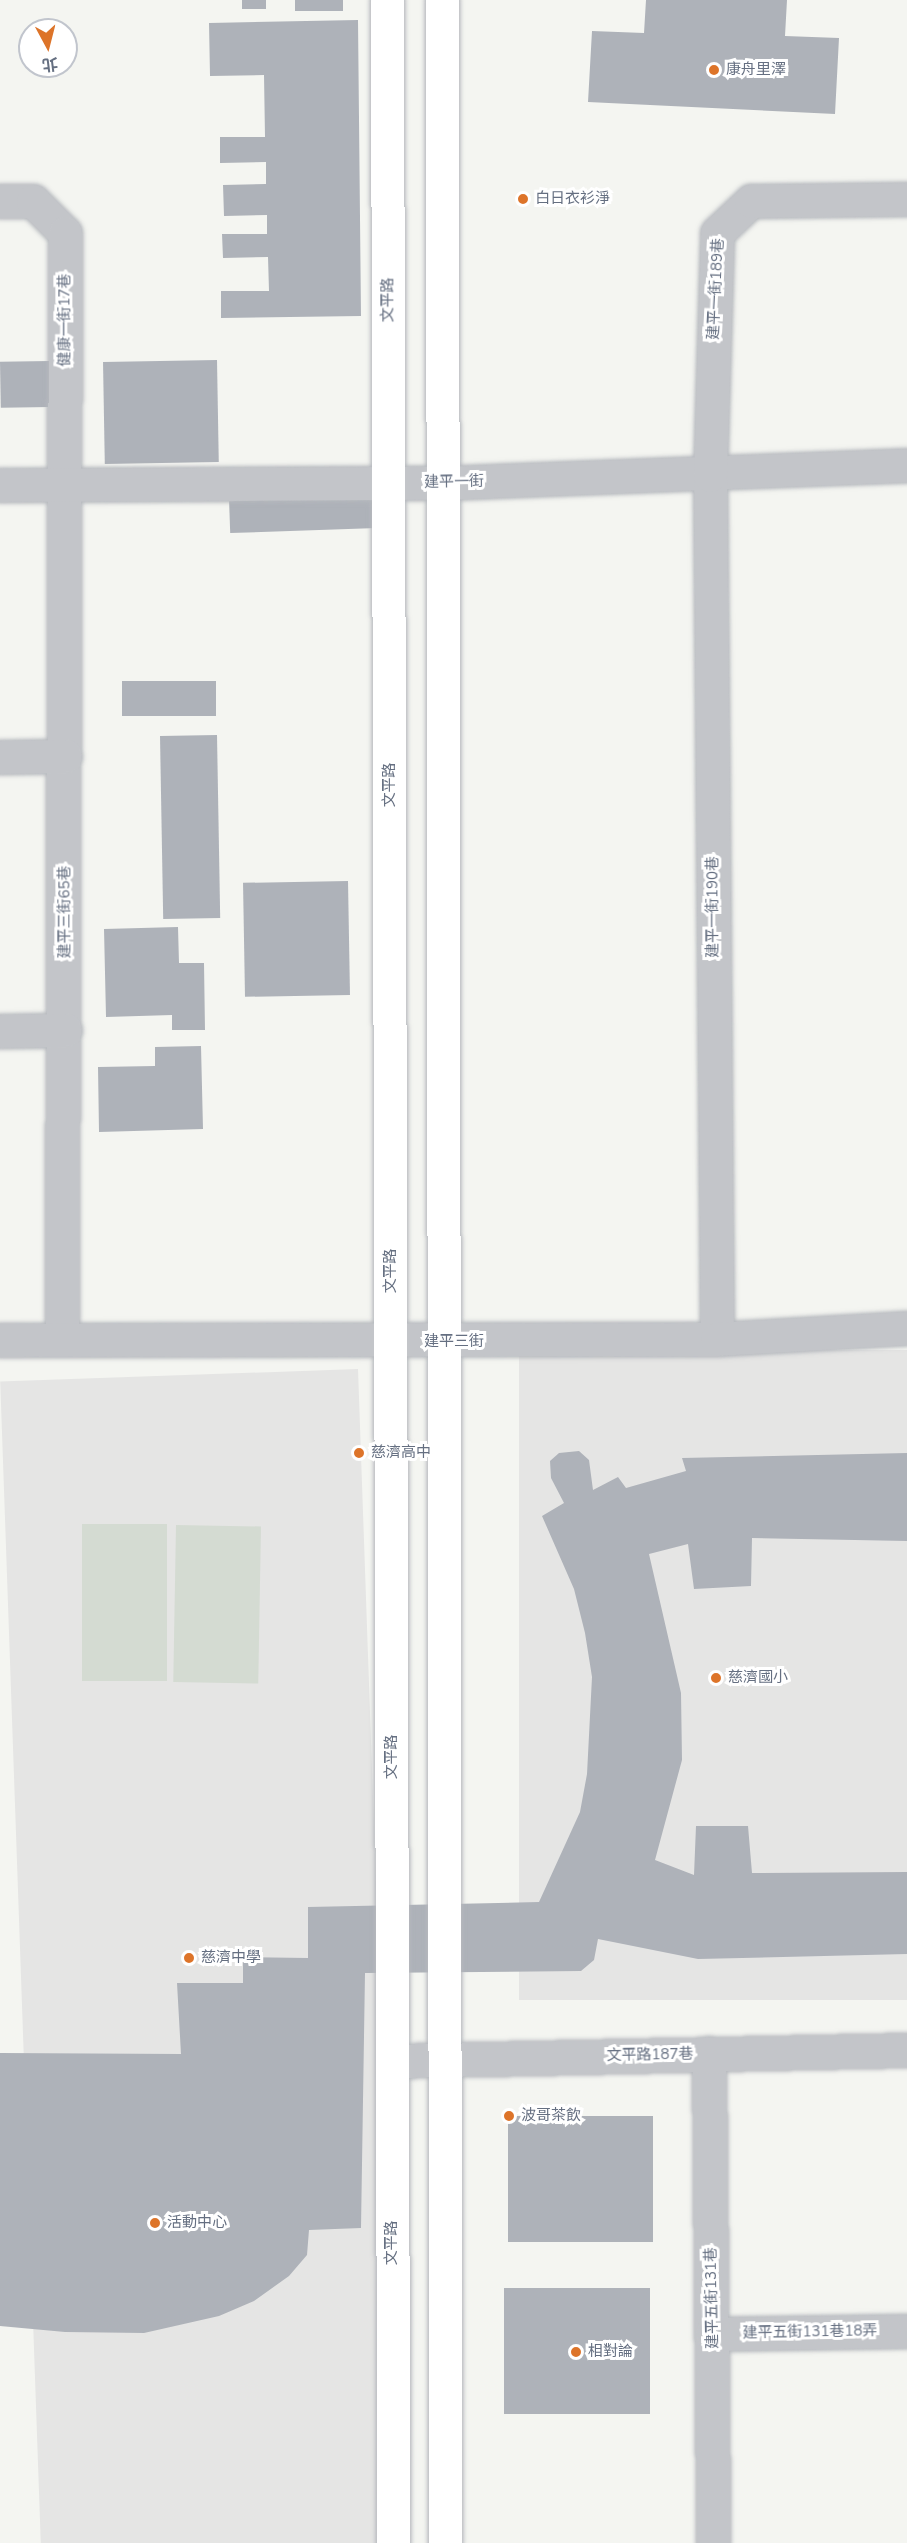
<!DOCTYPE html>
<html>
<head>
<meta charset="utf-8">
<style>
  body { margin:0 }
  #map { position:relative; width:907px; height:2543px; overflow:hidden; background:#f4f5f1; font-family:"Nunito Sans","Noto Sans TC",sans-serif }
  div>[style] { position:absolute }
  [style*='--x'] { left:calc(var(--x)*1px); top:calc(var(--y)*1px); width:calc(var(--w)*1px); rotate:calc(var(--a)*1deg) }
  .built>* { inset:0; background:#e5e5e4; transform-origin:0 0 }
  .green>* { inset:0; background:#d4dbd2; transform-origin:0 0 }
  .building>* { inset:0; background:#aeb2b9; transform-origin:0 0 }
  .roads { filter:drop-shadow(0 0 2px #b5b8bd) drop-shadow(0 0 2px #b5b8bd) }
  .street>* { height:33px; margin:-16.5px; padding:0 16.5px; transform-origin:16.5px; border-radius:16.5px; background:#c3c5c9 }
  .secondary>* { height:33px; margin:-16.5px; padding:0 16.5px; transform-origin:16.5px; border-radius:16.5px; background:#fff }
  .dots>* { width:16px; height:16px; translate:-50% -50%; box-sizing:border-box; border:3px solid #fff; border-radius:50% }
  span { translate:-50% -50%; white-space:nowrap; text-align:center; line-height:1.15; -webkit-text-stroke:6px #fff; paint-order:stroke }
  .poi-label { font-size:15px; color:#656f81 }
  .left { translate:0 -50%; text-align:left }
  .street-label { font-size:15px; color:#656f81 }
  .north { position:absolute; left:18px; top:18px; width:60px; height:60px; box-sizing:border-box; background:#fff; border:2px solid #c1c5cd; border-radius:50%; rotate:173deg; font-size:16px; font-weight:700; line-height:24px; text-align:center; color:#656f81 }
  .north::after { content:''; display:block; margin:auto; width:21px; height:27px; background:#dd7429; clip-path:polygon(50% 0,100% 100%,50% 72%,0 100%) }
</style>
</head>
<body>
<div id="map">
  <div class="built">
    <div style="left:907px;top:1350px;width:650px;height:388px;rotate:90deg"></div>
    <div style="left:358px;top:1369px;width:1175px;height:358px;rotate:88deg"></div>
  </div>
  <div class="green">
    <div style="left:82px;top:1524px;width:85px;height:157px"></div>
    <div style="left:176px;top:1525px;width:85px;height:157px;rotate:1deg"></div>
  </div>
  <div class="building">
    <div style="left:242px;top:0;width:24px;height:9px"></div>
    <div style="left:295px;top:0;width:48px;height:11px"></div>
    <div style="clip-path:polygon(646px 0,787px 0,785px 36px,839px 38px,835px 114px,588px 102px,592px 31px,644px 33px)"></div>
    <div style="clip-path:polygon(358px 20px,361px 316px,221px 318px,221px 291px,269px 291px,268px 257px,223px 258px,222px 234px,267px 234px,267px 215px,224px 216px,223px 185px,266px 184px,266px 162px,220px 163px,220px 137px,265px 137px,264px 75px,210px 76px,209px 23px)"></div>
    <div style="left:217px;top:360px;width:102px;height:114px;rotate:89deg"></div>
    <div style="left:50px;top:361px;width:46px;height:50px;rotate:89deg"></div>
    <div style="left:376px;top:496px;width:32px;height:147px;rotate:88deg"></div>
    <div style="left:216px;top:681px;width:35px;height:94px;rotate:90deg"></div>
    <div style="left:217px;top:735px;width:183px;height:57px;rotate:89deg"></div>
    <div style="left:348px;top:881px;width:114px;height:105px;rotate:89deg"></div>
    <div style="clip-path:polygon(178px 927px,179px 963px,204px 963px,205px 1030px,172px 1030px,172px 1015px,106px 1017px,104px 929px)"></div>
    <div style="clip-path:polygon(201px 1046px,203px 1129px,99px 1132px,98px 1067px,155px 1066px,155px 1047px)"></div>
    <div style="clip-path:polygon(579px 1451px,589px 1460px,593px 1490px,618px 1477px,626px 1488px,686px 1471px,682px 1458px,907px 1453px,907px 1541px,752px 1538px,751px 1586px,694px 1589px,688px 1544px,649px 1554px,681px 1693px,682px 1760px,655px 1860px,694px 1875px,696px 1826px,748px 1826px,752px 1873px,907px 1872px,907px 1954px,698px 1959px,598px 1939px,594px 1960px,581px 1971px,365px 1973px,361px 2228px,309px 2230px,307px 2255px,289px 2276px,254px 2301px,219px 2316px,144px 2333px,65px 2332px,0 2326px,0 2053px,181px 2054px,177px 1983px,243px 1983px,243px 1957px,308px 1958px,308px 1907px,539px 1902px,580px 1812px,587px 1774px,592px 1677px,585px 1633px,574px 1589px,542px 1516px,564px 1503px,551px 1478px,550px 1461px,559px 1453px)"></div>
    <div style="left:508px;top:2116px;width:145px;height:126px"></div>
    <div style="left:504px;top:2288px;width:146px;height:126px"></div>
  </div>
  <div class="roads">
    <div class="street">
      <div style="--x:0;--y:201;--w:33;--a:0"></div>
      <div style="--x:33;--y:201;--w:45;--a:45"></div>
      <div style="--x:65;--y:233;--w:1106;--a:90.16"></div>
      <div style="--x:0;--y:485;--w:443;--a:-0.3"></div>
      <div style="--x:443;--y:483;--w:464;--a:-2.2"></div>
      <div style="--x:0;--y:757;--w:65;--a:-0.9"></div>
      <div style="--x:0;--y:1031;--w:65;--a:-0.9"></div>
      <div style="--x:717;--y:1339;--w:864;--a:-90.46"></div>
      <div style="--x:710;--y:475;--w:242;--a:-88.3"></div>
      <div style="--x:717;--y:233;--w:47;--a:-43.3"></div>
      <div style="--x:751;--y:201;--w:156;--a:-0.7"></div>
      <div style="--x:0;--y:1340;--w:717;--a:-0.08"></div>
      <div style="--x:717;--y:1339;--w:190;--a:-3.3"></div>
      <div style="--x:709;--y:2053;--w:490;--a:89.5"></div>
      <div style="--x:392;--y:2061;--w:515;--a:-1.22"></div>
      <div style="--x:712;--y:2334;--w:195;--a:-0.9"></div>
    </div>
    <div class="secondary">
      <div style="--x:387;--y:0;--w:2543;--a:89.86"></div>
      <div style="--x:442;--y:0;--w:2543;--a:89.93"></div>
    </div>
  </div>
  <div class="dots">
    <div style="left:714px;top:70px;background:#dd7429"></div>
    <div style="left:523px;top:199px;background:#dd7429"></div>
    <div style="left:359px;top:1453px;background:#dd7429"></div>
    <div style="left:716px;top:1678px;background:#dd7429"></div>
    <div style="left:189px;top:1958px;background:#dd7429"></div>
    <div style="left:509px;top:2116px;background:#dd7429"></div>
    <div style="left:155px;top:2223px;background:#dd7429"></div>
    <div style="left:576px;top:2352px;background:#dd7429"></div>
  </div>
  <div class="poi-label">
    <span class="left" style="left:726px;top:70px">康舟里澤</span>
    <span class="left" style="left:535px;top:199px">白日衣衫淨</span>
    <span class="left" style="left:371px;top:1453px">慈濟高中</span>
    <span class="left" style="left:728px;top:1678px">慈濟國小</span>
    <span class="left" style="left:201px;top:1958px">慈濟中學</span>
    <span class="left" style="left:521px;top:2116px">波哥茶飲</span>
    <span class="left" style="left:167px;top:2223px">活動中心</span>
    <span class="left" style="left:588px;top:2352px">相對論</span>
  </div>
  <div class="street-label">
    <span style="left:716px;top:289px;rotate:-87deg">建平一街189巷</span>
    <span style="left:388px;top:300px;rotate:-90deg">文平路</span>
    <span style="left:65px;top:320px;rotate:-90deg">健康一街17巷</span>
    <span style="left:454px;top:482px;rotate:-1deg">建平一街</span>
    <span style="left:390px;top:785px;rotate:-90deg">文平路</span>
    <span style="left:713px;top:907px;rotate:-90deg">建平一街190巷</span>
    <span style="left:65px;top:912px;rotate:-90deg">建平三街65巷</span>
    <span style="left:391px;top:1271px;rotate:-90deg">文平路</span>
    <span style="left:454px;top:1342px">建平三街</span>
    <span style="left:392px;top:1757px;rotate:-90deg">文平路</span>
    <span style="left:650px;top:2055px;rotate:-1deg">文平路187巷</span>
    <span style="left:392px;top:2243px;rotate:-90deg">文平路</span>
    <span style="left:712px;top:2298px;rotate:-91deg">建平五街131巷</span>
    <span style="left:810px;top:2332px;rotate:-1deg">建平五街131巷18弄</span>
  </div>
  <div class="north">北</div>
</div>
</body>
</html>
